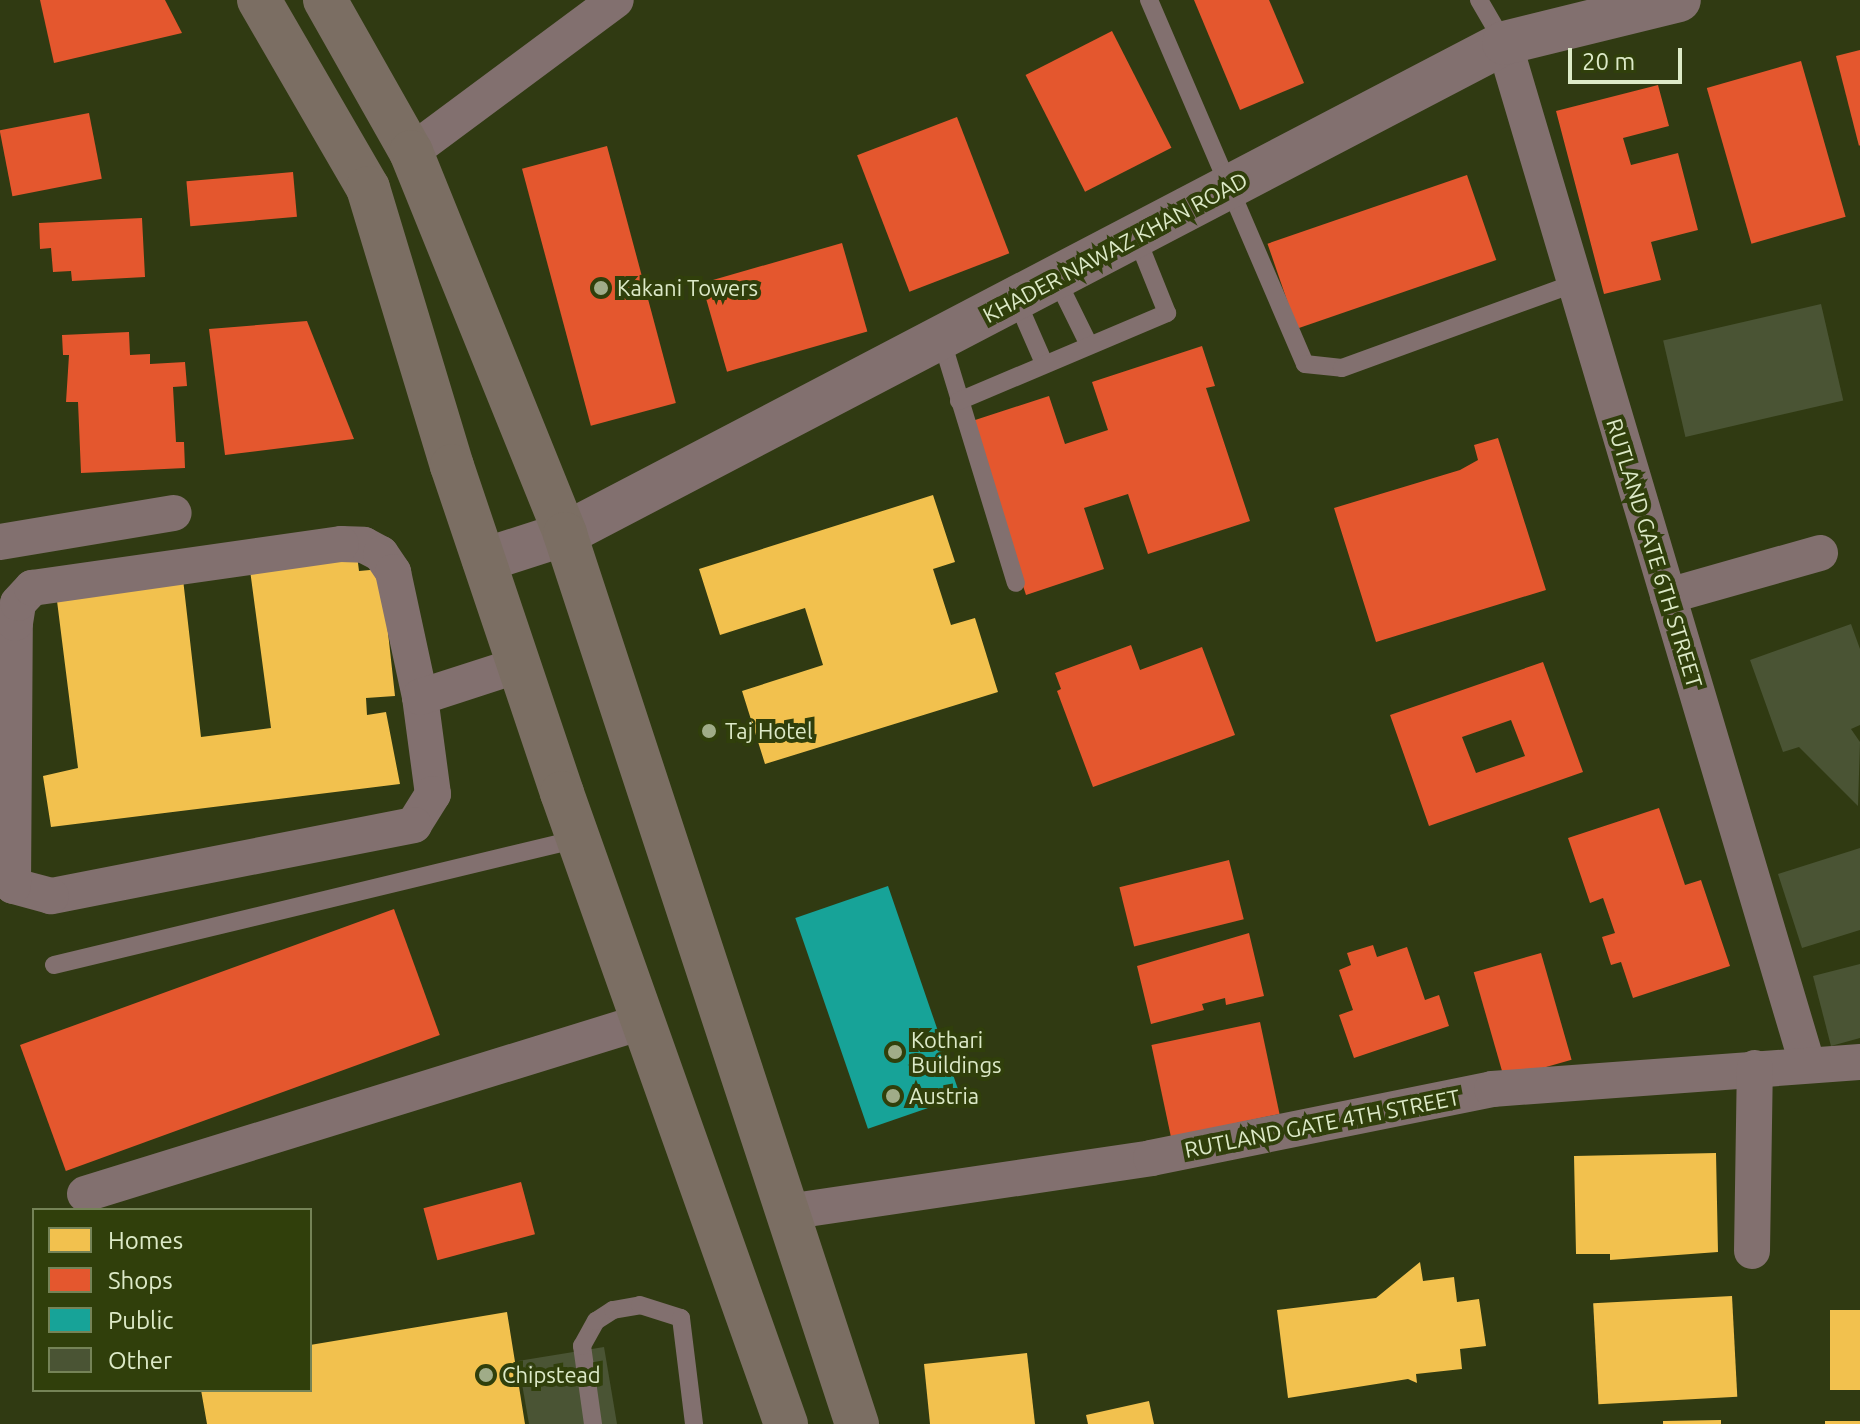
<!DOCTYPE html>
<html>
<head>
<meta charset="utf-8">
<style>
  body { margin:0 }
  #map { position:relative; width:1860px; height:1424px; overflow:hidden; background:#303a12; font-family:Ubuntu,sans-serif }
  div>[style] { position:absolute }
  [style*='--x'] { left:calc(var(--x)*1px); top:calc(var(--y)*1px); width:calc(var(--w)*1px); rotate:calc(var(--a)*1deg) }
  .homes>* { inset:0; background:#f2c14e; transform-origin:0 0 }
  .shops>* { inset:0; background:#e4572e; transform-origin:0 0 }
  .public>* { inset:0; background:#17a398; transform-origin:0 0 }
  .building>* { inset:0; background:#4a5434; transform-origin:0 0 }
  .service>* { height:18px; margin:-9px; padding:0 9px; transform-origin:9px; border-radius:9px; background:#82706f }
  .minor>* { height:36px; margin:-18px; padding:0 18px; transform-origin:18px; border-radius:18px; background:#82706f }
  .tertiary>* { height:44px; margin:-22px; padding:0 22px; transform-origin:22px; border-radius:22px; background:#82706f }
  .primary>* { height:44px; margin:-22px; padding:0 22px; transform-origin:22px; border-radius:22px; background:#7b6e63 }
  .dots>* { width:22px; height:22px; translate:-50% -50%; box-sizing:border-box; border:4px solid #303f0b; border-radius:50% }
  span { translate:-50% -50%; white-space:nowrap; text-align:center; line-height:1.15; -webkit-text-stroke:8px #303f0b; paint-order:stroke }
  .street-label { font-size:22px; color:#ddeac8 }
  .poi-label { font-size:22px; color:#ddeac8 }
  .left { translate:0 -50%; text-align:left }
  .legend { position:absolute; left:32px; top:1208px; width:280px; height:184px; box-sizing:border-box; background:#303f0b; border:2px solid #758357; margin:0; padding:10px 14px; list-style:none; font-size:24px; color:#ddeac8 }
  .legend li { display:flex; align-items:center; gap:16px; height:40px }
  .legend b { width:40px; border:2px solid #758357 }
  .scale { position:absolute; left:1568px; top:48px; width:114px; height:36px; box-sizing:border-box; border:4px solid #ddeac8; border-top:0; padding-left:10px; font-size:24px; line-height:28px; white-space:nowrap; color:#ddeac8; -webkit-text-stroke:6px #303f0b; paint-order:stroke }
</style>
</head>
<body>
<div id="map">
  <div class="homes">
    <div style="clip-path:polygon(933px 495px,955px 562px,933px 569px,951px 625px,975px 618px,998px 692px,765px 764px,742px 691px,823px 665px,805px 608px,720px 635px,699px 569px)"></div>
    <div style="clip-path:polygon(357px 555px,359px 571px,381px 569px,395px 696px,366px 698px,367px 715px,386px 712px,400px 784px,51px 827px,43px 776px,78px 768px,56px 593px,183px 579px,201px 737px,271px 728px,250px 570px)"></div>
    <div style="clip-path:polygon(1716px 1153px,1718px 1252px,1610px 1260px,1610px 1254px,1576px 1254px,1574px 1156px)"></div>
    <div style="clip-path:polygon(1420px 1262px,1423px 1281px,1454px 1277px,1457px 1302px,1479px 1299px,1486px 1346px,1460px 1349px,1462px 1369px,1416px 1374px,1417px 1383px,1408px 1379px,1288px 1398px,1277px 1310px,1376px 1298px)"></div>
    <div style="left:1732px;top:1296px;width:101px;height:139px;rotate:87deg"></div>
    <div style="left:1860px;top:1310px;width:80px;height:30px;rotate:90deg"></div>
    <div style="clip-path:polygon(507px 1312px,525px 1424px,207px 1424px,201px 1390px,310px 1390px,310px 1345px)"></div>
    <div style="clip-path:polygon(1027px 1353px,1035px 1424px,930px 1424px,924px 1364px)"></div>
    <div style="clip-path:polygon(1149px 1401px,1154px 1424px,1088px 1424px,1086px 1415px)"></div>
    <div style="clip-path:polygon(1721px 1420px,1721px 1424px,1663px 1424px,1663px 1421px)"></div>
    <div style="left:1825px;top:1421px;width:35px;height:3px"></div>
  </div>
  <div class="shops">
    <div style="clip-path:polygon(40px 0,165px 0,182px 33px,54px 63px)"></div>
    <div style="clip-path:polygon(1194px 0,1269px 0,1304px 83px,1240px 110px)"></div>
    <div style="left:1112px;top:31px;width:131px;height:97px;rotate:63deg"></div>
    <div style="clip-path:polygon(1860px 50px,1860px 145px,1859px 146px,1836px 56px)"></div>
    <div style="left:1801px;top:61px;width:162px;height:98px;rotate:74deg"></div>
    <div style="clip-path:polygon(1658px 85px,1669px 126px,1623px 138px,1631px 165px,1678px 153px,1698px 230px,1651px 242px,1661px 280px,1604px 294px,1556px 111px)"></div>
    <div style="left:89px;top:113px;width:67px;height:91px;rotate:79deg"></div>
    <div style="left:957px;top:117px;width:146px;height:107px;rotate:69deg"></div>
    <div style="left:607px;top:146px;width:266px;height:88px;rotate:75deg"></div>
    <div style="left:293px;top:172px;width:45px;height:107px;rotate:85deg"></div>
    <div style="left:1467px;top:175px;width:90px;height:211px;rotate:71deg"></div>
    <div style="clip-path:polygon(142px 218px,145px 277px,72px 281px,71px 271px,53px 272px,51px 248px,40px 249px,39px 223px)"></div>
    <div style="left:842px;top:243px;width:92px;height:146px;rotate:74deg"></div>
    <div style="clip-path:polygon(307px 321px,354px 439px,225px 455px,209px 329px)"></div>
    <div style="clip-path:polygon(129px 332px,130px 355px,150px 354px,150px 364px,185px 362px,187px 386px,173px 387px,176px 442px,184px 442px,185px 468px,81px 473px,78px 402px,66px 402px,69px 355px,63px 355px,62px 335px)"></div>
    <div style="clip-path:polygon(1202px 346px,1215px 386px,1206px 388px,1250px 521px,1148px 554px,1128px 494px,1084px 508px,1104px 569px,1026px 595px,969px 422px,1049px 396px,1065px 444px,1108px 430px,1092px 382px)"></div>
    <div style="clip-path:polygon(1498px 438px,1546px 590px,1376px 642px,1334px 508px,1460px 470px,1478px 460px,1474px 445px)"></div>
    <div style="clip-path:polygon(1131px 645px,1140px 670px,1202px 647px,1235px 735px,1093px 787px,1057px 691px,1061px 689px,1055px 673px)"></div>
    <div style="clip-path:polygon(evenodd,1543px 662px,1583px 772px,1429px 826px,1390px 715px,1543px 662px,1511px 720px,1525px 756px,1476px 773px,1462px 737px,1511px 720px)"></div>
    <div style="clip-path:polygon(1659px 808px,1685px 885px,1701px 880px,1730px 966px,1633px 998px,1621px 962px,1611px 965px,1602px 937px,1615px 933px,1603px 898px,1590px 903px,1568px 838px)"></div>
    <div style="left:1229px;top:860px;width:61px;height:113px;rotate:76deg"></div>
    <div style="left:394px;top:909px;width:134px;height:398px;rotate:70deg"></div>
    <div style="clip-path:polygon(1249px 933px,1264px 996px,1226px 1005px,1225px 998px,1202px 1004px,1204px 1010px,1151px 1024px,1137px 966px)"></div>
    <div style="clip-path:polygon(1373px 945px,1377px 957px,1407px 947px,1425px 1000px,1439px 995px,1449px 1026px,1354px 1058px,1339px 1015px,1353px 1010px,1339px 970px,1351px 965px,1347px 953px)"></div>
    <div style="left:1541px;top:953px;width:111px;height:70px;rotate:74deg"></div>
    <div style="left:1260px;top:1022px;width:94px;height:111px;rotate:78deg"></div>
    <div style="left:521px;top:1182px;width:54px;height:101px;rotate:75deg"></div>
  </div>
  <div class="public">
    <div style="left:888px;top:886px;width:223px;height:98px;rotate:71deg"></div>
  </div>
  <div class="building">
    <div style="left:1821px;top:304px;width:99px;height:162px;rotate:77deg"></div>
    <div style="clip-path:polygon(1851px 624px,1860px 649px,1860px 725px,1851px 729px,1860px 742px,1858px 806px,1799px 747px,1783px 752px,1750px 660px)"></div>
    <div style="clip-path:polygon(1860px 848px,1860px 930px,1802px 948px,1778px 874px)"></div>
    <div style="clip-path:polygon(1860px 964px,1860px 1038px,1831px 1046px,1813px 976px)"></div>
    <div style="clip-path:polygon(604px 1347px,617px 1424px,529px 1424px,518px 1361px)"></div>
  </div>
  <div class="service">
    <div style="--x:1149;--y:0;--w:396;--a:66.8"></div>
    <div style="--x:1305;--y:364;--w:37;--a:6"></div>
    <div style="--x:1342;--y:368;--w:248;--a:-20"></div>
    <div style="--x:1479;--y:0;--w:50;--a:59.8"></div>
    <div style="--x:1056;--y:278;--w:75;--a:63.8"></div>
    <div style="--x:1016;--y:299;--w:70;--a:66.4"></div>
    <div style="--x:941;--y:338;--w:256;--a:73"></div>
    <div style="--x:959;--y:401;--w:226;--a:-22.9"></div>
    <div style="--x:1167;--y:313;--w:83;--a:-111.9"></div>
    <div style="--x:54;--y:965;--w:539;--a:-13.52"></div>
    <div style="--x:593;--y:1424;--w:79;--a:-98"></div>
    <div style="--x:582;--y:1346;--w:29;--a:-61"></div>
    <div style="--x:596;--y:1321;--w:20;--a:-33"></div>
    <div style="--x:613;--y:1310;--w:27;--a:-10"></div>
    <div style="--x:640;--y:1305;--w:43;--a:17.6"></div>
    <div style="--x:681;--y:1318;--w:107;--a:83"></div>
  </div>
  <div class="minor">
    <div style="--x:1504;--y:43;--w:1064;--a:73.46"></div>
    <div style="--x:411;--y:152;--w:255;--a:-36.6"></div>
    <div style="--x:0;--y:542;--w:176;--a:-9.5"></div>
    <div style="--x:341;--y:544;--w:23;--a:2"></div>
    <div style="--x:364;--y:545;--w:19;--a:28"></div>
    <div style="--x:381;--y:554;--w:22;--a:56"></div>
    <div style="--x:393;--y:572;--w:128;--a:77.8"></div>
    <div style="--x:420;--y:697;--w:98;--a:82.4"></div>
    <div style="--x:433;--y:794;--w:36;--a:122"></div>
    <div style="--x:414;--y:825;--w:370;--a:168.9"></div>
    <div style="--x:51;--y:896;--w:39;--a:-165"></div>
    <div style="--x:13;--y:886;--w:263;--a:-89.6"></div>
    <div style="--x:15;--y:623;--w:20;--a:-81"></div>
    <div style="--x:18;--y:603;--w:21;--a:-47"></div>
    <div style="--x:32;--y:588;--w:312;--a:-8.1"></div>
    <div style="--x:1668;--y:596;--w:158;--a:-15.8"></div>
    <div style="--x:420;--y:697;--w:104;--a:-17.9"></div>
    <div style="--x:85;--y:1194;--w:586;--a:-17.17"></div>
    <div style="--x:787;--y:1212;--w:368;--a:-8.4"></div>
    <div style="--x:1151;--y:1158;--w:348;--a:-11.4"></div>
    <div style="--x:1492;--y:1089;--w:369;--a:-4.2"></div>
    <div style="--x:1752;--y:1251;--w:183;--a:-89.1"></div>
  </div>
  <div class="tertiary">
    <div style="--x:484;--y:560;--w:85;--a:-17.8"></div>
    <div style="--x:565;--y:534;--w:1060;--a:-27.6"></div>
    <div style="--x:1504;--y:43;--w:180;--a:-13.8"></div>
  </div>
  <div class="primary">
    <div style="--x:259;--y:0;--w:217;--a:59.9"></div>
    <div style="--x:368;--y:188;--w:290;--a:73.2"></div>
    <div style="--x:452;--y:466;--w:345;--a:71.4"></div>
    <div style="--x:562;--y:793;--w:670;--a:70.46"></div>
    <div style="--x:325;--y:0;--w:175;--a:60.5"></div>
    <div style="--x:411;--y:152;--w:412;--a:68"></div>
    <div style="--x:565;--y:534;--w:937;--a:71.84"></div>
  </div>
  <div class="dots">
    <div style="left:601px;top:288px;background:#a0ac88"></div>
    <div style="left:709px;top:731px;background:#a0ac88"></div>
    <div style="left:895px;top:1052px;background:#a0ac88"></div>
    <div style="left:893px;top:1096px;background:#a0ac88"></div>
    <div style="left:486px;top:1375px;background:#a0ac88"></div>
  </div>
  <div class="street-label">
    <span style="left:1115px;top:247px;rotate:-28deg">KHADER NAWAZ KHAN ROAD</span>
    <span style="left:1655px;top:553px;rotate:73deg">RUTLAND GATE 6TH STREET</span>
    <span style="left:1322px;top:1123px;rotate:-11deg">RUTLAND GATE 4TH STREET</span>
  </div>
  <div class="poi-label">
    <span class="left" style="left:617px;top:288px">Kakani Towers</span>
    <span class="left" style="left:725px;top:731px">Taj Hotel</span>
    <span class="left" style="left:911px;top:1052px">Kothari<br>Buildings</span>
    <span class="left" style="left:909px;top:1096px">Austria</span>
    <span class="left" style="left:502px;top:1375px">Chipstead</span>
  </div>
  <ul class="legend">
  <li><b style="height:22px;background:#f2c14e"></b>Homes</li>
  <li><b style="height:22px;background:#e4572e"></b>Shops</li>
  <li><b style="height:22px;background:#17a398"></b>Public</li>
  <li><b style="height:22px;background:#4a5434"></b>Other</li>
  </ul>
  <div class="scale">20 m</div>
</div>
</body>
</html>
